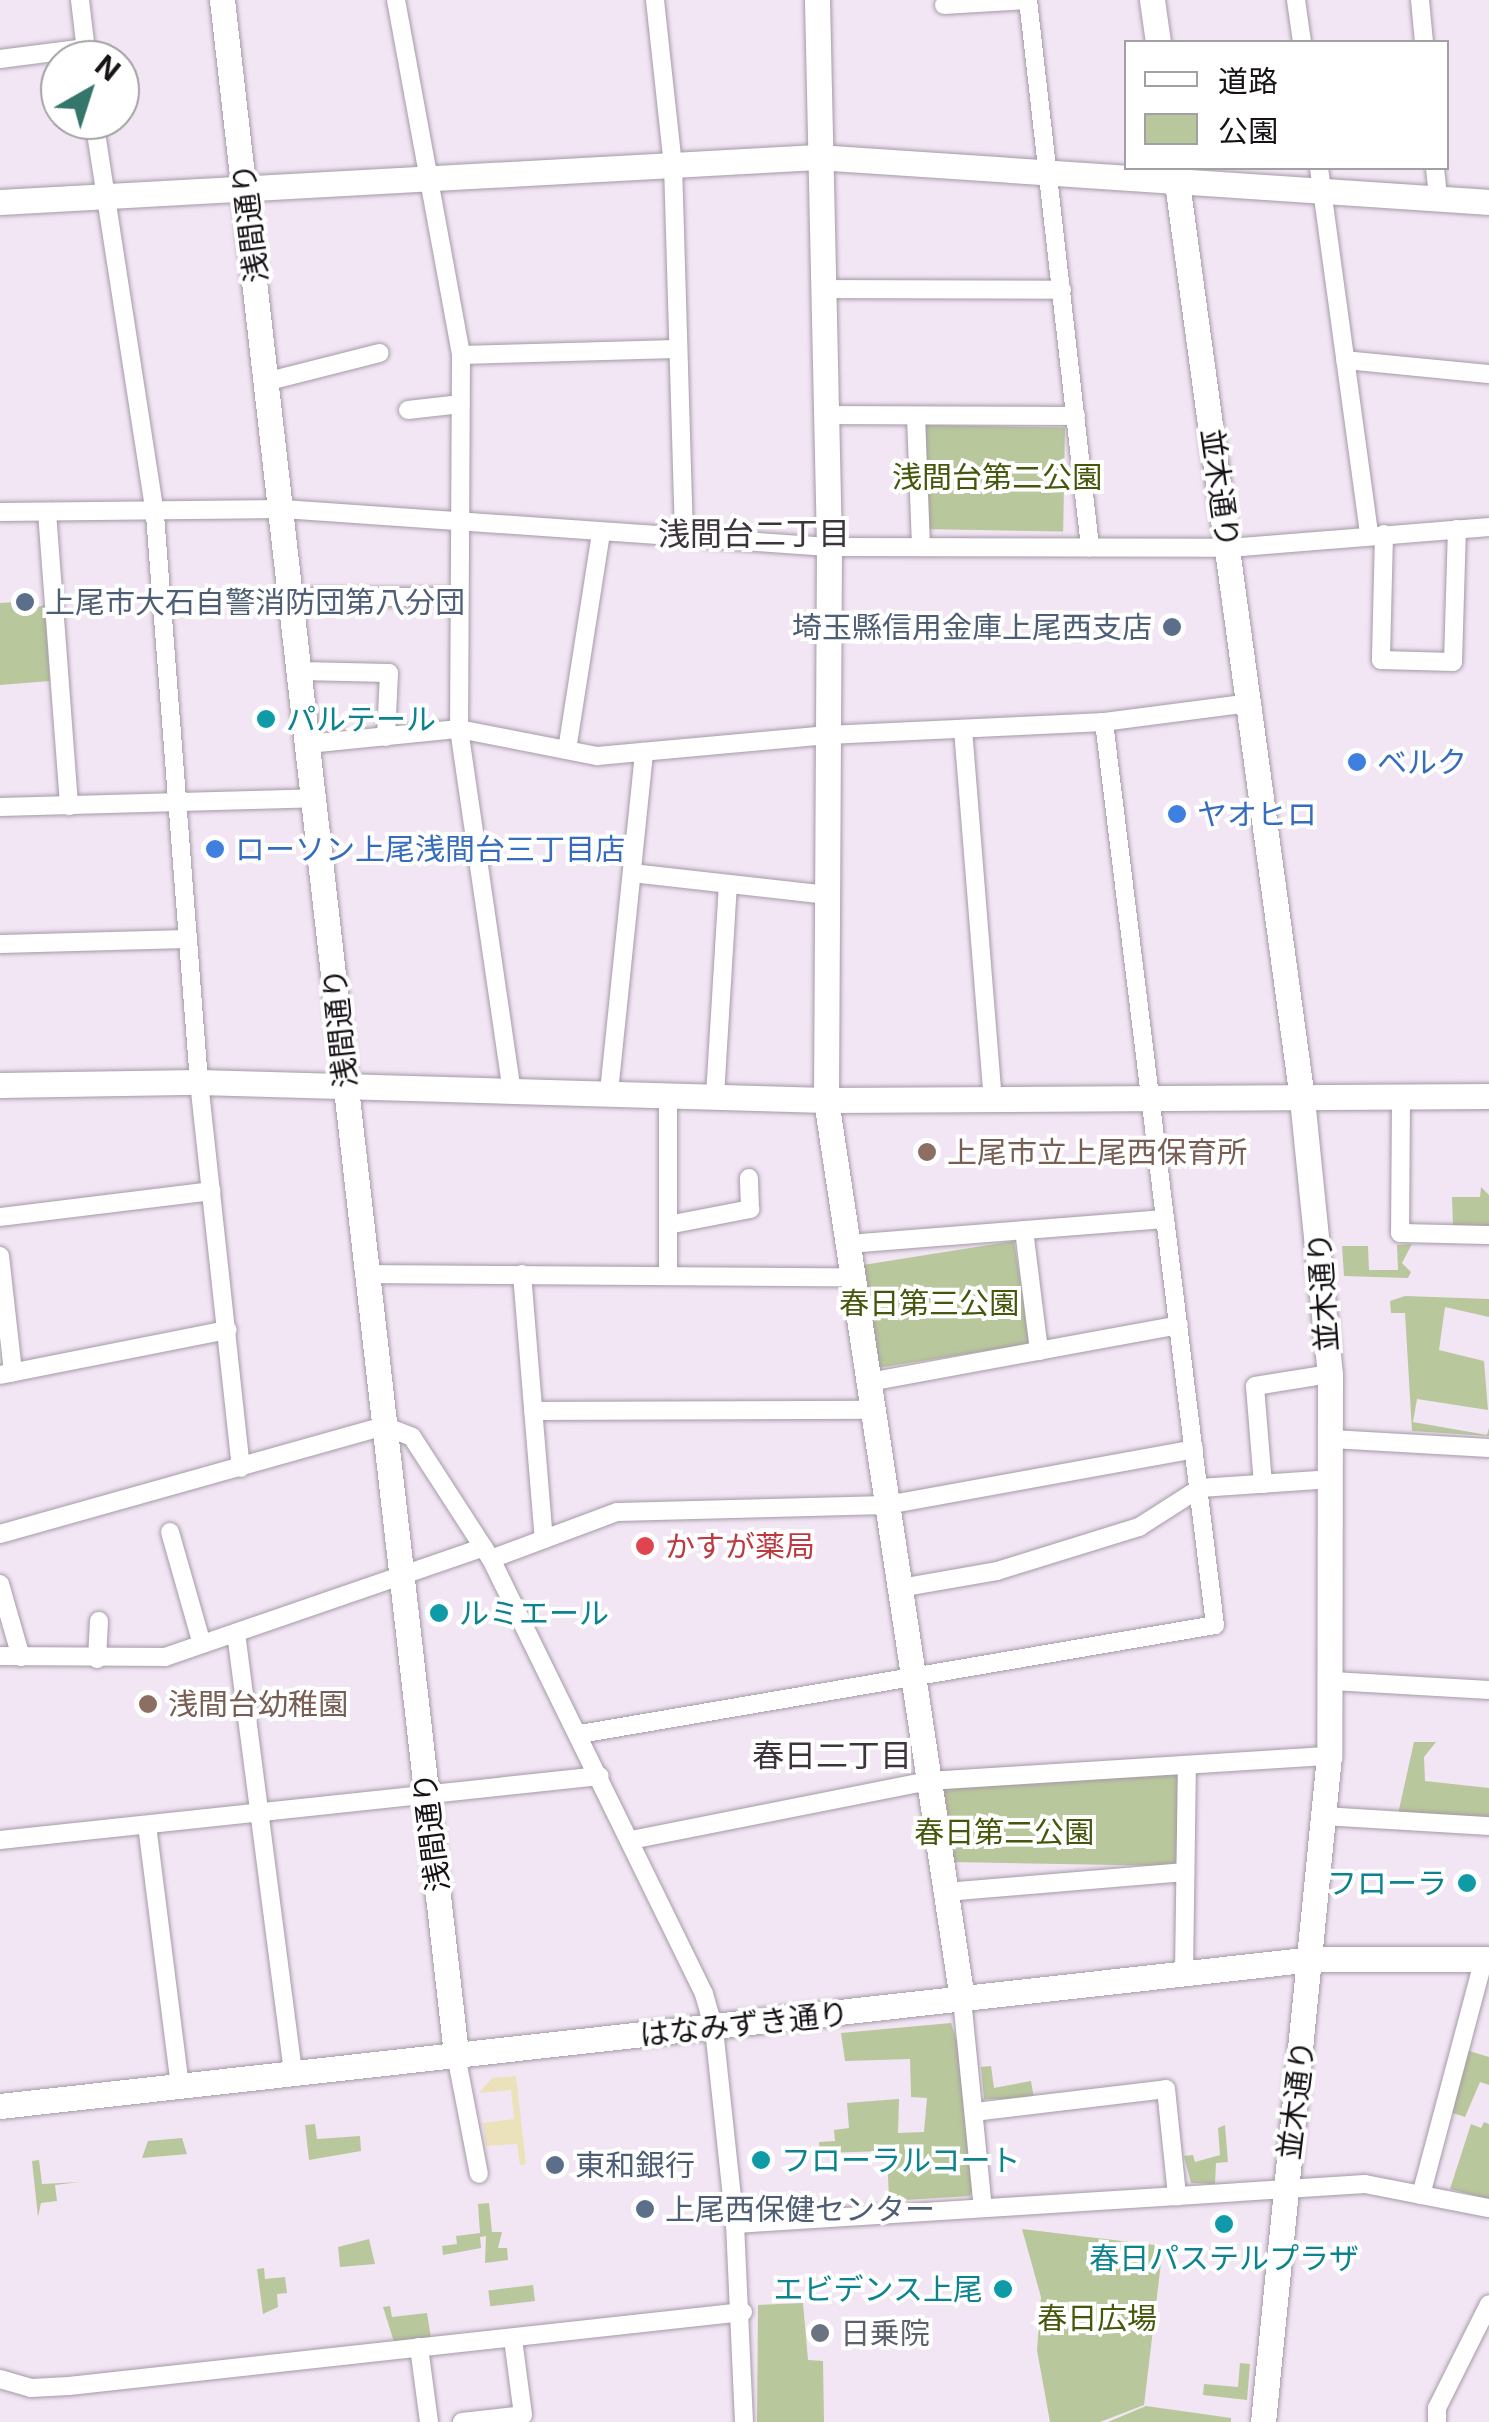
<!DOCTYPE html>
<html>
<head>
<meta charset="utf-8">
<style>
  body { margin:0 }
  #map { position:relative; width:1489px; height:2422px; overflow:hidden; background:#f2e6f4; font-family:Inter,"Noto Sans JP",sans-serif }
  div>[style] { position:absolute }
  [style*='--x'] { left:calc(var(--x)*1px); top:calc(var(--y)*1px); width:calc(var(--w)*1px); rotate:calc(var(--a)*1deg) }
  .green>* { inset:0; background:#b9c79d; transform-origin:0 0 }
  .sand>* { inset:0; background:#ebe2bc }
  .roads { filter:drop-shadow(0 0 2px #a59aa7) drop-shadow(0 0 2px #a59aa7) }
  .street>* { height:18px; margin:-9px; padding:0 9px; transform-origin:9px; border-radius:9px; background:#fff }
  .secondary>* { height:25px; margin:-12.5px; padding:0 12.5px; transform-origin:12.5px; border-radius:12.5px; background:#fff }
  .dots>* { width:28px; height:28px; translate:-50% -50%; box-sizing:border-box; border:5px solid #fff; border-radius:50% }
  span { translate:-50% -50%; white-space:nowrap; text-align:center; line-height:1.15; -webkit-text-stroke:8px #fff; paint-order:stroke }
  .street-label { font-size:30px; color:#161216 }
  .park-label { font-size:30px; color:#44570b }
  .service-label { font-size:30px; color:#4e5e75 }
  .left { translate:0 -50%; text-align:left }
  .right { translate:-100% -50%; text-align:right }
  .culture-label { font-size:30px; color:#0d838f }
  .shop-label { font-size:30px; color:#366cbe }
  .education-label { font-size:30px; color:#785e54 }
  .health-label { font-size:30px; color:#be3a42 }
  .worship-label { font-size:30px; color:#5b616d }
  .neighbourhood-label { font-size:32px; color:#3d343e }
  .legend { position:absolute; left:1124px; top:40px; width:325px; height:130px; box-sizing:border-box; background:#fff; border:2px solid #a2a0a2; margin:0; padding:12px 18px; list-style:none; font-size:30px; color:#161216 }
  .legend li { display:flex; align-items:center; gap:20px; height:50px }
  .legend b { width:50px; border:2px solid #a2a0a2 }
  .north { position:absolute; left:40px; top:40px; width:100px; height:100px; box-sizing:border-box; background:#fff; border:2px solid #a2a0a2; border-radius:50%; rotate:39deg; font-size:28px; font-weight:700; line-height:40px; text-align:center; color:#161216 }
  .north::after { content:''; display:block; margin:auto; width:35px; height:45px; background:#34776a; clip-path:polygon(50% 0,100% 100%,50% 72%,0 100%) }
</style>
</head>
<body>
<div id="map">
  <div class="green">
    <div style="left:922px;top:425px;width:143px;height:104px;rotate:1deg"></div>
    <div style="clip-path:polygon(17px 602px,18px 612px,45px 605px,50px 681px,0 685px,0 603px)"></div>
    <div style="clip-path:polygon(1481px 1187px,1489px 1195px,1489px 1226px,1453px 1226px,1452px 1197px,1480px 1197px)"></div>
    <div style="left:1014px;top:1241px;width:104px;height:153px;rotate:81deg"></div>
    <div style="clip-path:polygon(1412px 1244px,1402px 1263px,1411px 1272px,1408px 1278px,1344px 1276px,1342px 1246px,1368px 1246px,1369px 1270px,1398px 1270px,1397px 1245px)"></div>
    <div style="clip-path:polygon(1405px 1296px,1489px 1299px,1489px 1317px,1445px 1307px,1439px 1350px,1484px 1361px,1488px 1410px,1417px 1399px,1413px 1422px,1487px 1435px,1489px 1428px,1489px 1436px,1412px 1431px,1405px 1313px,1391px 1313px,1390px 1301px)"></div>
    <div style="clip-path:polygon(1414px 1742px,1436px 1742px,1424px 1757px,1425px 1781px,1489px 1788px,1489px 1817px,1398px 1814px)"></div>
    <div style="left:1178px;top:1774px;width:92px;height:237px;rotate:91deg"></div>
    <div style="clip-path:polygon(951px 2023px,960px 2050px,973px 2190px,970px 2196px,889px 2201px,887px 2151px,820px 2153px,819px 2142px,835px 2141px,834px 2130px,849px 2128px,847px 2103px,899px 2099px,898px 2133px,924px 2132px,927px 2098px,911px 2097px,910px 2059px,845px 2061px,841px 2033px)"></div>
    <div style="clip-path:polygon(1466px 2050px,1489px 2057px,1489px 2085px,1480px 2082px,1465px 2117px,1450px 2112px)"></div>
    <div style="clip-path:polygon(991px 2066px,994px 2088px,1031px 2081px,1034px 2099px,984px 2099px,981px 2067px)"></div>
    <div style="clip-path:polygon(1484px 2122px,1489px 2124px,1489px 2199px,1450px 2189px,1471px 2124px,1481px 2128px)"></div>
    <div style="clip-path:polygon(315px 2124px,317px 2139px,360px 2136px,361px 2151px,309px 2160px,305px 2125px)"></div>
    <div style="clip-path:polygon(1225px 2125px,1228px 2162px,1216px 2163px,1215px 2184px,1191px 2183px,1184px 2156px,1193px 2155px,1195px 2162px,1220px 2155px,1218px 2128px)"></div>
    <div style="clip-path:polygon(182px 2138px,187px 2154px,142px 2158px,148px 2141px)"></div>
    <div style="clip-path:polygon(39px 2160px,42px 2184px,80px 2182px,55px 2185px,57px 2201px,41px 2203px,38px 2217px,32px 2161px)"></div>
    <div style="clip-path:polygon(489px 2203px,492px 2232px,502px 2232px,498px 2248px,507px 2248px,508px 2260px,485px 2263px,486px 2236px,480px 2237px,481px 2248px,443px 2255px,442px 2246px,457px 2244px,456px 2236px,480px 2233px,478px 2204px)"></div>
    <div style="clip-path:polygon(1022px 2229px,1163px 2246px,1144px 2405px,1100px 2422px,1050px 2422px,1037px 2350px,1041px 2297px)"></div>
    <div style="clip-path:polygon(369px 2239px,375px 2264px,340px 2267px,338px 2247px)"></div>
    <div style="clip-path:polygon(264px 2268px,265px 2279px,285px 2277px,287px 2293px,277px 2294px,278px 2307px,263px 2314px,257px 2269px)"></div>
    <div style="left:533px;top:2285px;width:16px;height:45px;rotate:83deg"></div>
    <div style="clip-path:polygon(803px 2303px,808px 2360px,823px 2361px,824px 2422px,757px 2422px,758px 2305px)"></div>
    <div style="clip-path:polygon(390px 2306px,392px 2317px,427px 2313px,431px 2338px,394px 2342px,383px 2307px)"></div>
    <div style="clip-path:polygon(1240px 2363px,1250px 2364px,1247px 2400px,1203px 2395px,1204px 2384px,1238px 2387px)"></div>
    <div style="clip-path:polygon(1146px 2406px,1231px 2418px,1231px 2422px,1108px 2422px)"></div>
  </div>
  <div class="sand">
    <div style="clip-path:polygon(516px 2076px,526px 2164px,520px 2165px,517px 2144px,486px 2146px,483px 2123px,514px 2119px,511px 2090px,479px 2093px,492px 2078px)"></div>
  </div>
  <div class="roads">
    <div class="street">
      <div style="--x:80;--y:0;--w:60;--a:83.3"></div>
      <div style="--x:396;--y:0;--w:361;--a:79.6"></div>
      <div style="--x:461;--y:355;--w:374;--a:90.3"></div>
      <div style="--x:459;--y:729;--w:366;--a:81.7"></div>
      <div style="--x:655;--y:0;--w:166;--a:83.8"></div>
      <div style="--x:673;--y:165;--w:372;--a:88.3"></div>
      <div style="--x:1028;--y:0;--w:551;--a:83.53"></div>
      <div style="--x:1296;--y:0;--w:42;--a:81.9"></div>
      <div style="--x:1420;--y:0;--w:42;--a:84.6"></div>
      <div style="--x:944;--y:5;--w:83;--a:-3.4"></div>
      <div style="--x:0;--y:59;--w:87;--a:-7.3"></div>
      <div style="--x:94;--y:120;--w:400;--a:81.2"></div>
      <div style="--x:155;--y:515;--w:569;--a:85.56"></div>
      <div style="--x:199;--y:1082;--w:388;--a:83.8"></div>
      <div style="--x:1319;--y:168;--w:369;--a:82.2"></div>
      <div style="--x:1435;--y:168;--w:31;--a:84"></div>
      <div style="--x:821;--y:289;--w:241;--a:0.2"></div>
      <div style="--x:461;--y:355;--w:215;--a:-1.6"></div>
      <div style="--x:1345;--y:360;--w:145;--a:5.6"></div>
      <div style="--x:269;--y:381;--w:114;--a:-14.2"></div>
      <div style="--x:408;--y:410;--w:53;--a:-6.5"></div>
      <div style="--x:825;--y:415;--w:251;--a:0.2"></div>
      <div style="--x:916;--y:416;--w:131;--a:87.8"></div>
      <div style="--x:0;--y:512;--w:283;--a:-0.6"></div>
      <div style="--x:283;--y:509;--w:547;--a:3.98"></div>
      <div style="--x:829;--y:547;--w:400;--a:0.1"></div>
      <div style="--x:1229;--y:548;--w:261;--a:-4.6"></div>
      <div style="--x:47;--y:512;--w:295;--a:85.7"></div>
      <div style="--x:1384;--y:534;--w:126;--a:91.4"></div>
      <div style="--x:1381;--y:660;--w:72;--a:1.6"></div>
      <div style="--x:1453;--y:662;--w:133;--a:-88.3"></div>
      <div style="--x:292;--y:597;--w:167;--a:0"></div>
      <div style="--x:300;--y:671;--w:89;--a:1.3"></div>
      <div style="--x:389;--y:673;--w:64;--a:92.7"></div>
      <div style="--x:963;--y:729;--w:371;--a:85.4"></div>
      <div style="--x:308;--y:744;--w:152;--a:-5.7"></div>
      <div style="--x:459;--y:729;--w:141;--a:11.1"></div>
      <div style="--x:597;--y:756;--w:232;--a:-5.2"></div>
      <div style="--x:828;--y:735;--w:276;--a:-2.7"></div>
      <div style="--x:1104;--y:722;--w:147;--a:-7.4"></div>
      <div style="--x:567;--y:750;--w:221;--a:-81.1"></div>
      <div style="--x:0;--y:807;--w:315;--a:-1.6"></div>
      <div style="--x:632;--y:873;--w:197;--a:6.4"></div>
      <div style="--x:0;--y:944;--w:187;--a:-1.5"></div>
      <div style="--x:609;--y:1092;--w:342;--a:-84.1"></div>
      <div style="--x:715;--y:1096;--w:212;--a:-86.5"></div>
      <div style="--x:1401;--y:1098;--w:135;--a:90.4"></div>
      <div style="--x:1400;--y:1233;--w:89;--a:1.3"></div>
      <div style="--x:0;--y:1217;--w:213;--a:-7"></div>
      <div style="--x:668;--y:1225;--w:84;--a:-11"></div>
      <div style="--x:750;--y:1209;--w:31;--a:-92"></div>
      <div style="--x:1024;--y:1230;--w:122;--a:82.9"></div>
      <div style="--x:848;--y:1244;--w:318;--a:-4.5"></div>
      <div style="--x:0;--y:1256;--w:117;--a:83.6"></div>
      <div style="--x:368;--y:1274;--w:485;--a:0.4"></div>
      <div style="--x:522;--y:1274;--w:266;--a:85.3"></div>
      <div style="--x:668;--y:1275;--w:181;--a:-90"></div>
      <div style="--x:0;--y:1375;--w:232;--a:-11.2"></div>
      <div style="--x:869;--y:1382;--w:315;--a:-10.4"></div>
      <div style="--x:533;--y:1411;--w:340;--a:-0.2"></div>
      <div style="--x:1332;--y:1439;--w:157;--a:3.3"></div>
      <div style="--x:1263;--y:1484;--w:98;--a:-94.7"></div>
      <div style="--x:1255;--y:1386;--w:76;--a:-9.1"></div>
      <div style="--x:170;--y:1532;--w:116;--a:74.1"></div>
      <div style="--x:0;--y:1534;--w:399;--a:-15.7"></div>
      <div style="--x:384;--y:1426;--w:30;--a:21"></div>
      <div style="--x:412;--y:1437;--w:145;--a:57.1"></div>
      <div style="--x:491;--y:1559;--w:484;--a:63.9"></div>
      <div style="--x:704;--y:1994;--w:36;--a:74"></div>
      <div style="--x:714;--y:2029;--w:196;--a:83.9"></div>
      <div style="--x:735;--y:2224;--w:198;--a:87.4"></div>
      <div style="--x:491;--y:1559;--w:134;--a:-20.5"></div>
      <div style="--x:617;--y:1512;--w:270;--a:-1.5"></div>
      <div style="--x:887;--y:1505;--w:312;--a:-10.3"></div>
      <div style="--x:0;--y:1584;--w:76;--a:74"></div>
      <div style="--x:900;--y:1588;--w:98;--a:-9.9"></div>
      <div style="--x:997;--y:1571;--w:149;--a:-17.2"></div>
      <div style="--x:1139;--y:1527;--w:72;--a:-32.6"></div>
      <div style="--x:1200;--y:1488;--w:133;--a:-3.9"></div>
      <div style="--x:236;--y:1633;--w:444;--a:82.6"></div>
      <div style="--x:0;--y:1656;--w:165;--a:0.3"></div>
      <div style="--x:165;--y:1657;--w:337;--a:-19"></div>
      <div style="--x:97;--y:1659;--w:38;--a:-87"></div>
      <div style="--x:1333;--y:1681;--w:156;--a:3.3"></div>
      <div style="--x:580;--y:1734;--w:644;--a:-9.74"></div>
      <div style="--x:1215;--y:1625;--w:910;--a:-97.01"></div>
      <div style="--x:1324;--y:1816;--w:165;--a:3.5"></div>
      <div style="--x:147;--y:1825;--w:263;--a:82.8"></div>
      <div style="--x:0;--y:1840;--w:603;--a:-6.09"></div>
      <div style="--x:631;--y:1840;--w:304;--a:-11.2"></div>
      <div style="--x:929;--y:1781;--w:401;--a:-3.6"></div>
      <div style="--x:946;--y:1892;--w:240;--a:-4.8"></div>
      <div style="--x:1184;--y:1974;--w:209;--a:-89.2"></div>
      <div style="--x:962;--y:1999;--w:210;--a:84.3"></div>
      <div style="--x:456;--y:2055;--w:121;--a:79.1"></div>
      <div style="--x:974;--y:2112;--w:193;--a:-6.8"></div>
      <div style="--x:1166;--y:2089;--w:108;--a:84.1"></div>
      <div style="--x:1421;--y:2195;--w:244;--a:-75.1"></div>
      <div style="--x:735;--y:2224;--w:631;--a:-3.63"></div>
      <div style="--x:1365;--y:2184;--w:126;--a:11"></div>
      <div style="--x:419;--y:2347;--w:76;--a:82.4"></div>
      <div style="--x:0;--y:2379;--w:32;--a:16"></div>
      <div style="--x:31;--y:2388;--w:38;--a:-3"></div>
      <div style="--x:69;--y:2386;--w:678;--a:-6.27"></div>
      <div style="--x:462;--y:2422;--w:61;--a:-6.5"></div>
      <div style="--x:523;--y:2415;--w:77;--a:-97.5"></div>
      <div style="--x:1437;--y:2422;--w:14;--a:-90"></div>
      <div style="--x:1437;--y:2408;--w:116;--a:-63.4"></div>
    </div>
    <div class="secondary">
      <div style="--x:222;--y:0;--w:2068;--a:83.5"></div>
      <div style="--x:817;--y:0;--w:547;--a:88.74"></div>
      <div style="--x:829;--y:547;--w:553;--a:90.31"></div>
      <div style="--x:826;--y:1100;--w:909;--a:81.4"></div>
      <div style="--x:1152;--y:0;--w:42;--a:81.9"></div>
      <div style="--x:1175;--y:168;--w:940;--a:82.23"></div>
      <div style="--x:1302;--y:1099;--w:276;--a:84.2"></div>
      <div style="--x:1330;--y:1374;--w:382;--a:90.1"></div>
      <div style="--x:1329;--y:1756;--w:669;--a:95.66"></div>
      <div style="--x:0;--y:202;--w:818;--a:-3.15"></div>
      <div style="--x:817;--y:157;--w:674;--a:3.83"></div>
      <div style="--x:0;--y:1085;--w:199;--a:-0.9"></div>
      <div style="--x:199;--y:1082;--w:627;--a:1.64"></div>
      <div style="--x:826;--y:1100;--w:663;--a:-0.35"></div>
      <div style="--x:0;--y:2106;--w:1321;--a:-6.39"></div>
      <div style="--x:1313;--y:1959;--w:176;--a:0"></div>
    </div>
  </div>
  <div class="dots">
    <div style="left:25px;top:602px;background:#5c6f8a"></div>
    <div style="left:1172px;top:627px;background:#5c6f8a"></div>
    <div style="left:266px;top:719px;background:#0f9aa8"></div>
    <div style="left:1357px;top:762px;background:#3f7fe0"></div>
    <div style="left:1177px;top:814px;background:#3f7fe0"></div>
    <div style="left:215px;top:849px;background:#3f7fe0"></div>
    <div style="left:927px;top:1152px;background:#8d6e63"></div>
    <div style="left:645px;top:1546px;background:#e0444e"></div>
    <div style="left:439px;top:1613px;background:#0f9aa8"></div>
    <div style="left:148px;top:1704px;background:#8d6e63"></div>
    <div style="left:1467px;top:1883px;background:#0f9aa8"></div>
    <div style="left:761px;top:2160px;background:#0f9aa8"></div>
    <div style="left:555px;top:2165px;background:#5c6f8a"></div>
    <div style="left:645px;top:2209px;background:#5c6f8a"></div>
    <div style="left:1224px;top:2224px;background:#0f9aa8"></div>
    <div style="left:1003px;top:2289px;background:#0f9aa8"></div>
    <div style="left:820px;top:2333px;background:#6b7280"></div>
  </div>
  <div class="street-label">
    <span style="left:250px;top:223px;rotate:-97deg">浅間通り</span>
    <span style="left:1220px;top:488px;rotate:82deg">並木通り</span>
    <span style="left:340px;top:1028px;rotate:-96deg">浅間通り</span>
    <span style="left:1323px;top:1292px;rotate:-94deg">並木通り</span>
    <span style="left:431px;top:1832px;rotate:-97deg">浅間通り</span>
    <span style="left:744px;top:2024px;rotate:-6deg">はなみずき通り</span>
    <span style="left:1296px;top:2100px;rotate:-83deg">並木通り</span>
  </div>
  <div class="park-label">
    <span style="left:997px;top:477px">浅間台第二公園</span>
    <span style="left:929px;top:1303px">春日第三公園</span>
    <span style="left:1004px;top:1832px">春日第二公園</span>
    <span style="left:1097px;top:2318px">春日広場</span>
  </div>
  <div class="service-label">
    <span class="left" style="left:45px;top:602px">上尾市大石自警消防団第八分団</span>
    <span class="right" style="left:1152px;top:627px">埼玉縣信用金庫上尾西支店</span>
    <span class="left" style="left:575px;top:2165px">東和銀行</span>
    <span class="left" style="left:665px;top:2209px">上尾西保健センター</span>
  </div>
  <div class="culture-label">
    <span class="left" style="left:286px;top:719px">パルテール</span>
    <span class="left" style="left:459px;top:1613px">ルミエール</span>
    <span class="right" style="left:1447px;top:1883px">フローラ</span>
    <span class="left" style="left:781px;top:2160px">フローラルコート</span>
    <span style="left:1224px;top:2258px">春日パステルプラザ</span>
    <span class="right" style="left:983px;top:2289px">エビデンス上尾</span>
  </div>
  <div class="shop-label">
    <span class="left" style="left:1377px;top:762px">ベルク</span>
    <span class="left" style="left:1197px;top:814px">ヤオヒロ</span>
    <span class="left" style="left:235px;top:849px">ローソン上尾浅間台三丁目店</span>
  </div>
  <div class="education-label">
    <span class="left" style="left:947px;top:1152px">上尾市立上尾西保育所</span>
    <span class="left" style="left:168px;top:1704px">浅間台幼稚園</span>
  </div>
  <div class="health-label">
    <span class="left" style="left:665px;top:1546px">かすが薬局</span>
  </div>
  <div class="worship-label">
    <span class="left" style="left:840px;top:2333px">日乗院</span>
  </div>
  <div class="neighbourhood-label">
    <span style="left:754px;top:534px">浅間台二丁目</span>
    <span style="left:832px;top:1756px">春日二丁目</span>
  </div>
  <ul class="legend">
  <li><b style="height:12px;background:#fff"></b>道路</li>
  <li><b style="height:28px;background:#b9c79d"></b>公園</li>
  </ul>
  <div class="north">N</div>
</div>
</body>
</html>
